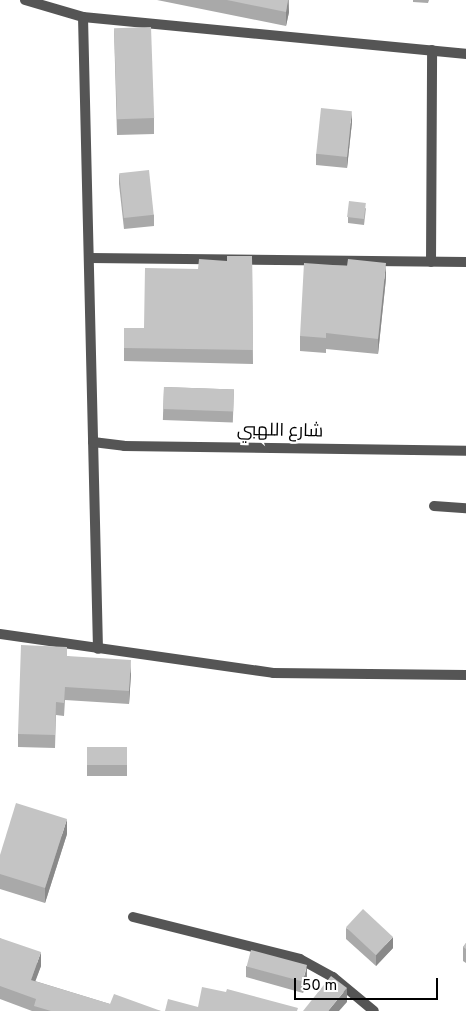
<!DOCTYPE html>
<html>
<head>
<meta charset="utf-8">
<style>
  body { margin:0 }
  #map { position:relative; width:466px; height:1011px; overflow:hidden; background:#fff; font-family:Overpass,Cairo,sans-serif }
  div>[style] { position:absolute }
  [style*='--x'] { left:calc(var(--x)*1px); top:calc(var(--y)*1px); width:calc(var(--w)*1px); rotate:calc(var(--a)*1deg) }
  .lane>* { height:10px; margin:-5px; padding:0 5px; transform-origin:5px; border-radius:5px; background:#555 }
  .street>* { height:10px; margin:-5px; padding:0 5px; transform-origin:5px; border-radius:5px; background:#555 }
  .wall>* { inset:0; background:#a9a9a9; transform-origin:0 0 }
  .shaded-wall>* { inset:0; background:#898989 }
  .building>* { inset:0; background:#c4c4c4; transform-origin:0 0 }
  span { translate:-50% -50%; white-space:nowrap; text-align:center; line-height:1.15; -webkit-text-stroke:4.5px #fff; paint-order:stroke }
  .street-label { font-size:18px; color:#000 }
  .scale { position:absolute; left:294px; top:978px; width:144px; height:22px; box-sizing:border-box; border:2px solid #000; border-top:0; padding-left:6px; font-size:15px; line-height:18px; white-space:nowrap; color:#000; -webkit-text-stroke:4px #fff; paint-order:stroke }
</style>
</head>
<body>
<div id="map">
  <div class="lane">
    <div style="--x:434;--y:506;--w:32;--a:4"></div>
  </div>
  <div class="street">
    <div style="--x:25;--y:0;--w:60;--a:16.3"></div>
    <div style="--x:83;--y:17;--w:385;--a:5.5"></div>
    <div style="--x:83;--y:17;--w:632;--a:88.64"></div>
    <div style="--x:90;--y:258;--w:376;--a:0.6"></div>
    <div style="--x:431;--y:262;--w:212;--a:-89.7"></div>
    <div style="--x:93;--y:442;--w:31;--a:7"></div>
    <div style="--x:124;--y:446;--w:342;--a:0.8"></div>
    <div style="--x:0;--y:634;--w:276;--a:8.1"></div>
    <div style="--x:273;--y:673;--w:193;--a:0.6"></div>
    <div style="--x:133;--y:917;--w:172;--a:14.1"></div>
    <div style="--x:300;--y:959;--w:38;--a:29"></div>
    <div style="--x:333;--y:977;--w:53;--a:39.7"></div>
  </div>
  <div class="wall">
    <div style="clip-path:polygon(157px 0,289px 0,289px 12px,286px 26px)"></div>
    <div style="clip-path:polygon(413px 0,429px 0,428px 3px,413px 2px)"></div>
    <div style="clip-path:polygon(114px 29px,154px 118px,154px 134px,117px 135px)"></div>
    <div style="clip-path:polygon(352px 122px,347px 168px,316px 165px,316px 154px)"></div>
    <div style="clip-path:polygon(119px 174px,154px 215px,154px 226px,124px 229px,119px 184px)"></div>
    <div style="clip-path:polygon(366px 208px,364px 225px,348px 223px,348px 217px)"></div>
    <div style="clip-path:polygon(252px 256px,253px 364px,124px 361px,124px 328px,144px 328px,198px 269px,227px 261px)"></div>
    <div style="clip-path:polygon(386px 278px,378px 354px,326px 349px,326px 353px,300px 351px,300px 336px)"></div>
    <div style="left:164px;top:387px;width:70px;height:33px;rotate:2deg"></div>
    <div style="clip-path:polygon(67px 656px,131px 673px,129px 704px,65px 700px,64px 716px,56px 715px,55px 748px,18px 747px,18px 734px)"></div>
    <div style="left:87px;top:747px;width:40px;height:29px"></div>
    <div style="clip-path:polygon(67px 834px,45px 903px,0 889px,0 855px)"></div>
    <div style="clip-path:polygon(346px 928px,393px 948px,376px 966px,346px 939px)"></div>
    <div style="clip-path:polygon(0 938px,41px 966px,35px 981px,110px 1004px,161px 1011px,32px 1011px,0 999px)"></div>
    <div style="clip-path:polygon(466px 943px,466px 963px,463px 961px,463px 947px)"></div>
    <div style="clip-path:polygon(246px 966px,307px 976px,303px 993px,246px 977px)"></div>
  </div>
  <div class="shaded-wall">
    <div style="clip-path:polygon(288px 0,289px 12px,286px 26px,286px 12px)"></div>
    <div style="clip-path:polygon(352px 111px,352px 122px,347px 168px,347px 157px)"></div>
    <div style="clip-path:polygon(386px 263px,386px 278px,378px 354px,378px 339px)"></div>
    <div style="clip-path:polygon(131px 660px,131px 673px,129px 704px,129px 691px)"></div>
    <div style="clip-path:polygon(67px 819px,67px 834px,45px 903px,45px 888px)"></div>
    <div style="clip-path:polygon(393px 937px,393px 948px,376px 966px,376px 955px)"></div>
    <div style="clip-path:polygon(41px 952px,41px 966px,31px 993px,31px 980px)"></div>
    <div style="clip-path:polygon(307px 965px,307px 976px,303px 993px,303px 982px)"></div>
    <div style="clip-path:polygon(347px 988px,347px 1002px,339px 1011px,328px 1011px)"></div>
  </div>
  <div class="building">
    <div style="clip-path:polygon(227px 0,288px 0,286px 12px)"></div>
    <div style="left:151px;top:27px;width:91px;height:37px;rotate:88deg"></div>
    <div style="left:321px;top:108px;width:31px;height:46px;rotate:6deg"></div>
    <div style="left:149px;top:170px;width:45px;height:30px;rotate:84deg"></div>
    <div style="left:349px;top:201px;width:17px;height:16px;rotate:7deg"></div>
    <div style="clip-path:polygon(227px 256px,252px 256px,253px 350px,124px 348px,124px 328px,144px 328px,145px 268px,198px 269px,199px 259px,227px 261px)"></div>
    <div style="clip-path:polygon(348px 259px,386px 263px,378px 339px,326px 333px,326px 338px,300px 336px,304px 263px,347px 266px)"></div>
    <div style="left:164px;top:387px;width:70px;height:22px;rotate:2deg"></div>
    <div style="clip-path:polygon(21px 645px,67px 647px,67px 656px,131px 660px,129px 691px,65px 687px,64px 703px,56px 702px,55px 735px,18px 734px)"></div>
    <div style="left:87px;top:747px;width:40px;height:18px"></div>
    <div style="clip-path:polygon(16px 803px,67px 819px,45px 888px,0 874px,0 855px)"></div>
    <div style="left:363px;top:909px;width:41px;height:25px;rotate:43deg"></div>
    <div style="clip-path:polygon(0 938px,41px 952px,31px 980px,110px 1004px,114px 994px,161px 1011px,51px 1011px,34px 1006px,36px 999px,0 986px)"></div>
    <div style="clip-path:polygon(466px 943px,466px 949px,463px 947px)"></div>
    <div style="left:251px;top:950px;width:58px;height:17px;rotate:15deg"></div>
    <div style="clip-path:polygon(331px 976px,347px 988px,328px 1011px,303px 1011px)"></div>
    <div style="clip-path:polygon(202px 987px,226px 992px,227px 989px,298px 1008px,297px 1011px,165px 1011px,168px 999px,198px 1007px)"></div>
  </div>
  <div class="street-label">
    <span style="left:280px;top:432px;rotate:1deg">شارع اللهبي</span>
  </div>
  <div class="scale">50 m</div>
</div>
</body>
</html>
